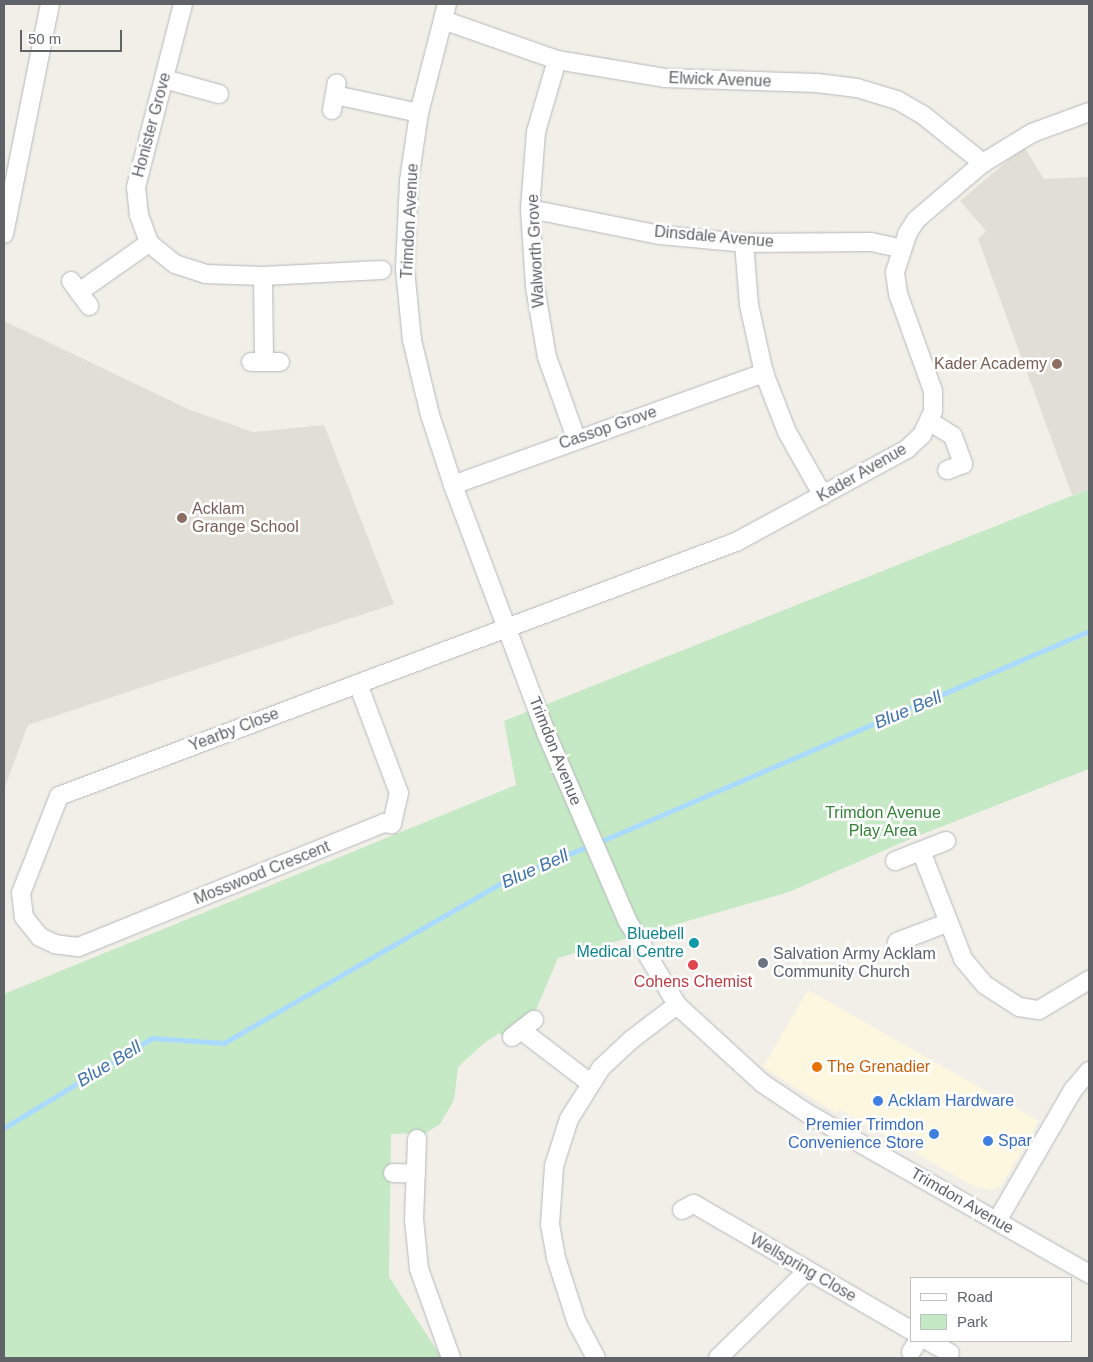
<!DOCTYPE html>
<html>
<head>
<meta charset="utf-8">
<style>
  body { margin:0 }
  #map { position:relative; width:1093px; height:1362px; overflow:hidden; background:#f1efe8; font-family:Arial,sans-serif }
  div>[style] { position:absolute }
  [style*='--x'] { left:calc(var(--x)*1px); top:calc(var(--y)*1px); width:calc(var(--w)*1px); rotate:calc(var(--a)*1deg) }
  .commercial>* { inset:0; background:#fef7e0 }
  .education>* { inset:0; background:#e1ded6 }
  .green>* { inset:0; background:#c5e8c5 }
  .stream>* { height:4.5px; margin:-2.25px; padding:0 2.25px; transform-origin:2.25px; border-radius:2.25px; background:#aadaff }
  .roads { filter:drop-shadow(0 0 1px #b5b8bc) drop-shadow(0 0 1px #b5b8bc) }
  .minor>* { height:18px; margin:-9px; padding:0 9px; transform-origin:9px; border-radius:9px; background:#fff }
  .dots>* { width:14px; height:14px; translate:-50% -50%; box-sizing:border-box; border:2px solid #fff; border-radius:50% }
  span { translate:-50% -50%; white-space:nowrap; text-align:center; line-height:1.15; -webkit-text-stroke:5px #fff; paint-order:stroke }
  .street-label { font-size:16px; color:#5f6368 }
  .education-label { font-size:16px; color:#785e54 }
  .right { translate:-100% -50%; text-align:right }
  .left { translate:0 -50%; text-align:left }
  .park-label { font-size:16px; color:#348238 }
  .culture-label { font-size:16px; color:#0d838f }
  .worship-label { font-size:16px; color:#5b616d }
  .health-label { font-size:16px; color:#be3a42 }
  .food-label { font-size:16px; color:#c56008 }
  .shop-label { font-size:16px; color:#366cbe }
  .water-label { font-size:18px; color:#4174aa; font-style:italic }
  .frame { position:absolute; inset:0; border:5px solid #5f6368; pointer-events:none }
  .legend { position:absolute; left:910px; top:1277px; width:162px; height:65px; box-sizing:border-box; background:#fff; border:1px solid #bfc1c3; margin:0; padding:6px 9px; list-style:none; font-size:15px; color:#5f6368 }
  .legend li { display:flex; align-items:center; gap:10px; height:25px }
  .legend b { width:25px; border:1px solid #bfc1c3 }
  .scale { position:absolute; left:20px; top:30px; width:102px; height:22px; box-sizing:border-box; border:2px solid #5f6368; border-top:0; padding-left:6px; font-size:15px; line-height:18px; white-space:nowrap; color:#5f6368; -webkit-text-stroke:4px #fff; paint-order:stroke }
</style>
</head>
<body>
<div id="map">
  <div class="commercial">
    <div style="clip-path:polygon(808px 990px,1039px 1121px,1001px 1186px,992px 1190px,973px 1186px,839px 1109px,836px 1113px,763px 1067px)"></div>
  </div>
  <div class="education">
    <div style="clip-path:polygon(1024px 147px,1044px 179px,1089px 177px,1089px 489px,1072px 495px,978px 239px,986px 231px,960px 201px)"></div>
    <div style="clip-path:polygon(4px 321px,190px 410px,253px 432px,324px 425px,394px 604px,28px 725px,4px 789px)"></div>
  </div>
  <div class="green">
    <div style="clip-path:polygon(1089px 489px,1089px 769px,915px 837px,789px 892px,558px 958px,535px 1012px,504px 1037px,499px 1033px,483px 1044px,458px 1067px,454px 1100px,440px 1124px,426px 1133px,391px 1134px,389px 1277px,442px 1358px,4px 1358px,4px 994px,516px 785px,504px 721px)"></div>
  </div>
  <div class="stream">
    <div style="--x:597;--y:843;--w:536;--a:-23.31"></div>
    <div style="--x:4;--y:1128;--w:173;--a:-31.3"></div>
    <div style="--x:152;--y:1038;--w:72;--a:4"></div>
    <div style="--x:224;--y:1043;--w:332;--a:-30"></div>
    <div style="--x:512;--y:877;--w:83;--a:-21.9"></div>
  </div>
  <div class="roads">
    <div class="minor">
      <div style="--x:183;--y:4;--w:189;--a:104.4"></div>
      <div style="--x:136;--y:187;--w:28;--a:84"></div>
      <div style="--x:139;--y:215;--w:30;--a:70"></div>
      <div style="--x:149;--y:243;--w:33;--a:39"></div>
      <div style="--x:175;--y:264;--w:32;--a:18"></div>
      <div style="--x:205;--y:274;--w:58;--a:2"></div>
      <div style="--x:263;--y:276;--w:119;--a:-2.9"></div>
      <div style="--x:447;--y:4;--w:113;--a:104.4"></div>
      <div style="--x:419;--y:113;--w:69;--a:98.4"></div>
      <div style="--x:409;--y:181;--w:88;--a:92.6"></div>
      <div style="--x:405;--y:269;--w:71;--a:84.4"></div>
      <div style="--x:412;--y:340;--w:77;--a:76.5"></div>
      <div style="--x:430;--y:415;--w:74;--a:71.8"></div>
      <div style="--x:453;--y:485;--w:267;--a:69.4"></div>
      <div style="--x:547;--y:735;--w:202;--a:66.6"></div>
      <div style="--x:627;--y:920;--w:99;--a:59.5"></div>
      <div style="--x:677;--y:1005;--w:115;--a:42.5"></div>
      <div style="--x:762;--y:1083;--w:54;--a:33.7"></div>
      <div style="--x:807;--y:1113;--w:325;--a:29.7"></div>
      <div style="--x:443;--y:20;--w:121;--a:19.3"></div>
      <div style="--x:557;--y:60;--w:109;--a:9.5"></div>
      <div style="--x:664;--y:78;--w:153;--a:1.9"></div>
      <div style="--x:817;--y:83;--w:40;--a:7.1"></div>
      <div style="--x:857;--y:88;--w:42;--a:16.7"></div>
      <div style="--x:897;--y:100;--w:30;--a:30"></div>
      <div style="--x:923;--y:115;--w:77;--a:38.7"></div>
      <div style="--x:557;--y:60;--w:75;--a:106.3"></div>
      <div style="--x:536;--y:132;--w:77;--a:94.5"></div>
      <div style="--x:530;--y:209;--w:78;--a:86.3"></div>
      <div style="--x:535;--y:287;--w:71;--a:80.3"></div>
      <div style="--x:547;--y:357;--w:86;--a:70.3"></div>
      <div style="--x:164;--y:79;--w:57;--a:15.3"></div>
      <div style="--x:335;--y:95;--w:86;--a:12.1"></div>
      <div style="--x:332;--y:110;--w:27;--a:-80"></div>
      <div style="--x:530;--y:209;--w:133;--a:11.3"></div>
      <div style="--x:660;--y:235;--w:84;--a:5.4"></div>
      <div style="--x:744;--y:243;--w:127;--a:-0.5"></div>
      <div style="--x:871;--y:242;--w:30;--a:12"></div>
      <div style="--x:4;--y:234;--w:235;--a:-78.7"></div>
      <div style="--x:744;--y:243;--w:62;--a:85.4"></div>
      <div style="--x:749;--y:305;--w:70;--a:77.6"></div>
      <div style="--x:764;--y:373;--w:63;--a:68.7"></div>
      <div style="--x:787;--y:432;--w:73;--a:60.6"></div>
      <div style="--x:263;--y:276;--w:86;--a:89.3"></div>
      <div style="--x:71;--y:281;--w:31;--a:54"></div>
      <div style="--x:79;--y:292;--w:85;--a:-35"></div>
      <div style="--x:251;--y:362;--w:29;--a:0"></div>
      <div style="--x:929;--y:421;--w:28;--a:32"></div>
      <div style="--x:953;--y:436;--w:30;--a:70"></div>
      <div style="--x:963;--y:464;--w:17;--a:159"></div>
      <div style="--x:453;--y:485;--w:331;--a:-19.8"></div>
      <div style="--x:358;--y:684;--w:116;--a:69.4"></div>
      <div style="--x:399;--y:793;--w:32;--a:103"></div>
      <div style="--x:392;--y:824;--w:8;--a:-173"></div>
      <div style="--x:384;--y:823;--w:330;--a:157.9"></div>
      <div style="--x:78;--y:947;--w:23;--a:-173"></div>
      <div style="--x:55;--y:944;--w:17;--a:-155"></div>
      <div style="--x:40;--y:937;--w:26;--a:-129"></div>
      <div style="--x:24;--y:917;--w:24;--a:-97"></div>
      <div style="--x:21;--y:893;--w:104;--a:-68.6"></div>
      <div style="--x:59;--y:796;--w:723;--a:-20.57"></div>
      <div style="--x:736;--y:542;--w:195;--a:-28.5"></div>
      <div style="--x:907;--y:449;--w:21;--a:-43"></div>
      <div style="--x:922;--y:435;--w:26;--a:-65"></div>
      <div style="--x:933;--y:411;--w:20;--a:-90"></div>
      <div style="--x:933;--y:391;--w:103;--a:-109.8"></div>
      <div style="--x:898;--y:294;--w:22;--a:-98"></div>
      <div style="--x:895;--y:272;--w:40;--a:-72"></div>
      <div style="--x:907;--y:234;--w:17;--a:-57"></div>
      <div style="--x:916;--y:220;--w:88;--a:-40.4"></div>
      <div style="--x:983;--y:163;--w:57;--a:-31.5"></div>
      <div style="--x:1032;--y:133;--w:61;--a:-20.2"></div>
      <div style="--x:921;--y:851;--w:116;--a:68.7"></div>
      <div style="--x:963;--y:959;--w:34;--a:50"></div>
      <div style="--x:985;--y:985;--w:40;--a:32.9"></div>
      <div style="--x:1019;--y:1007;--w:20;--a:9"></div>
      <div style="--x:1039;--y:1010;--w:58;--a:-31"></div>
      <div style="--x:895;--y:861;--w:55;--a:-21.4"></div>
      <div style="--x:897;--y:942;--w:53;--a:-20.8"></div>
      <div style="--x:521;--y:1030;--w:87;--a:37.5"></div>
      <div style="--x:512;--y:1037;--w:28;--a:-38"></div>
      <div style="--x:417;--y:1139;--w:80;--a:92.1"></div>
      <div style="--x:414;--y:1219;--w:50;--a:84.3"></div>
      <div style="--x:419;--y:1269;--w:95;--a:70.2"></div>
      <div style="--x:393;--y:1173;--w:23;--a:2"></div>
      <div style="--x:682;--y:1210;--w:13;--a:-27"></div>
      <div style="--x:694;--y:1204;--w:252;--a:30.2"></div>
      <div style="--x:997;--y:1221;--w:151;--a:-59.9"></div>
      <div style="--x:1073;--y:1090;--w:25;--a:-50"></div>
      <div style="--x:928;--y:1341;--w:25;--a:29"></div>
      <div style="--x:911;--y:1352;--w:13;--a:-58"></div>
      <div style="--x:596;--y:1358;--w:40;--a:-118"></div>
      <div style="--x:577;--y:1323;--w:68;--a:-107.9"></div>
      <div style="--x:556;--y:1258;--w:34;--a:-100"></div>
      <div style="--x:550;--y:1225;--w:59;--a:-86.1"></div>
      <div style="--x:554;--y:1166;--w:49;--a:-72.3"></div>
      <div style="--x:569;--y:1119;--w:60;--a:-57.9"></div>
      <div style="--x:601;--y:1068;--w:41;--a:-43"></div>
      <div style="--x:631;--y:1040;--w:58;--a:-37.3"></div>
      <div style="--x:718;--y:1358;--w:124;--a:-44.3"></div>
    </div>
  </div>
  <div class="dots">
    <div style="left:1057px;top:364px;background:#8d6e63"></div>
    <div style="left:182px;top:518px;background:#8d6e63"></div>
    <div style="left:694px;top:943px;background:#0f9aa8"></div>
    <div style="left:763px;top:963px;background:#6b7280"></div>
    <div style="left:693px;top:965px;background:#e0444e"></div>
    <div style="left:817px;top:1067px;background:#e8710a"></div>
    <div style="left:878px;top:1101px;background:#3f7fe0"></div>
    <div style="left:934px;top:1134px;background:#3f7fe0"></div>
    <div style="left:988px;top:1141px;background:#3f7fe0"></div>
  </div>
  <div class="street-label">
    <span style="left:720px;top:80px;rotate:2deg">Elwick Avenue</span>
    <span style="left:152px;top:125px;rotate:-75deg">Honister Grove</span>
    <span style="left:410px;top:221px;rotate:-87deg">Trimdon Avenue</span>
    <span style="left:714px;top:237px;rotate:5deg">Dinsdale Avenue</span>
    <span style="left:536px;top:251px;rotate:-93deg">Walworth Grove</span>
    <span style="left:608px;top:428px;rotate:-19deg">Cassop Grove</span>
    <span style="left:862px;top:473px;rotate:-30deg">Kader Avenue</span>
    <span style="left:234px;top:730px;rotate:-21deg">Yearby Close</span>
    <span style="left:555px;top:751px;rotate:68deg">Trimdon Avenue</span>
    <span style="left:262px;top:873px;rotate:-22deg">Mosswood Crescent</span>
    <span style="left:962px;top:1201px;rotate:30deg">Trimdon Avenue</span>
    <span style="left:803px;top:1268px;rotate:30deg">Wellspring Close</span>
  </div>
  <div class="education-label">
    <span class="right" style="left:1047px;top:364px">Kader Academy</span>
    <span class="left" style="left:192px;top:518px">Acklam<br>Grange School</span>
  </div>
  <div class="park-label">
    <span style="left:883px;top:822px">Trimdon Avenue<br>Play Area</span>
  </div>
  <div class="culture-label">
    <span class="right" style="left:684px;top:943px">Bluebell<br>Medical Centre</span>
  </div>
  <div class="worship-label">
    <span class="left" style="left:773px;top:963px">Salvation Army Acklam<br>Community Church</span>
  </div>
  <div class="health-label">
    <span style="left:693px;top:982px">Cohens Chemist</span>
  </div>
  <div class="food-label">
    <span class="left" style="left:827px;top:1067px">The Grenadier</span>
  </div>
  <div class="shop-label">
    <span class="left" style="left:888px;top:1101px">Acklam Hardware</span>
    <span class="right" style="left:924px;top:1134px">Premier Trimdon<br>Convenience Store</span>
    <span class="left" style="left:998px;top:1141px">Spar</span>
  </div>
  <div class="water-label">
    <span style="left:908px;top:710px;rotate:-23deg">Blue Bell</span>
    <span style="left:535px;top:869px;rotate:-24deg">Blue Bell</span>
    <span style="left:109px;top:1064px;rotate:-31deg">Blue Bell</span>
  </div>
  <div class="frame"></div>
  <ul class="legend">
  <li><b style="height:6px;background:#fff"></b>Road</li>
  <li><b style="height:14px;background:#c5e8c5"></b>Park</li>
  </ul>
  <div class="scale">50 m</div>
</div>
</body>
</html>
